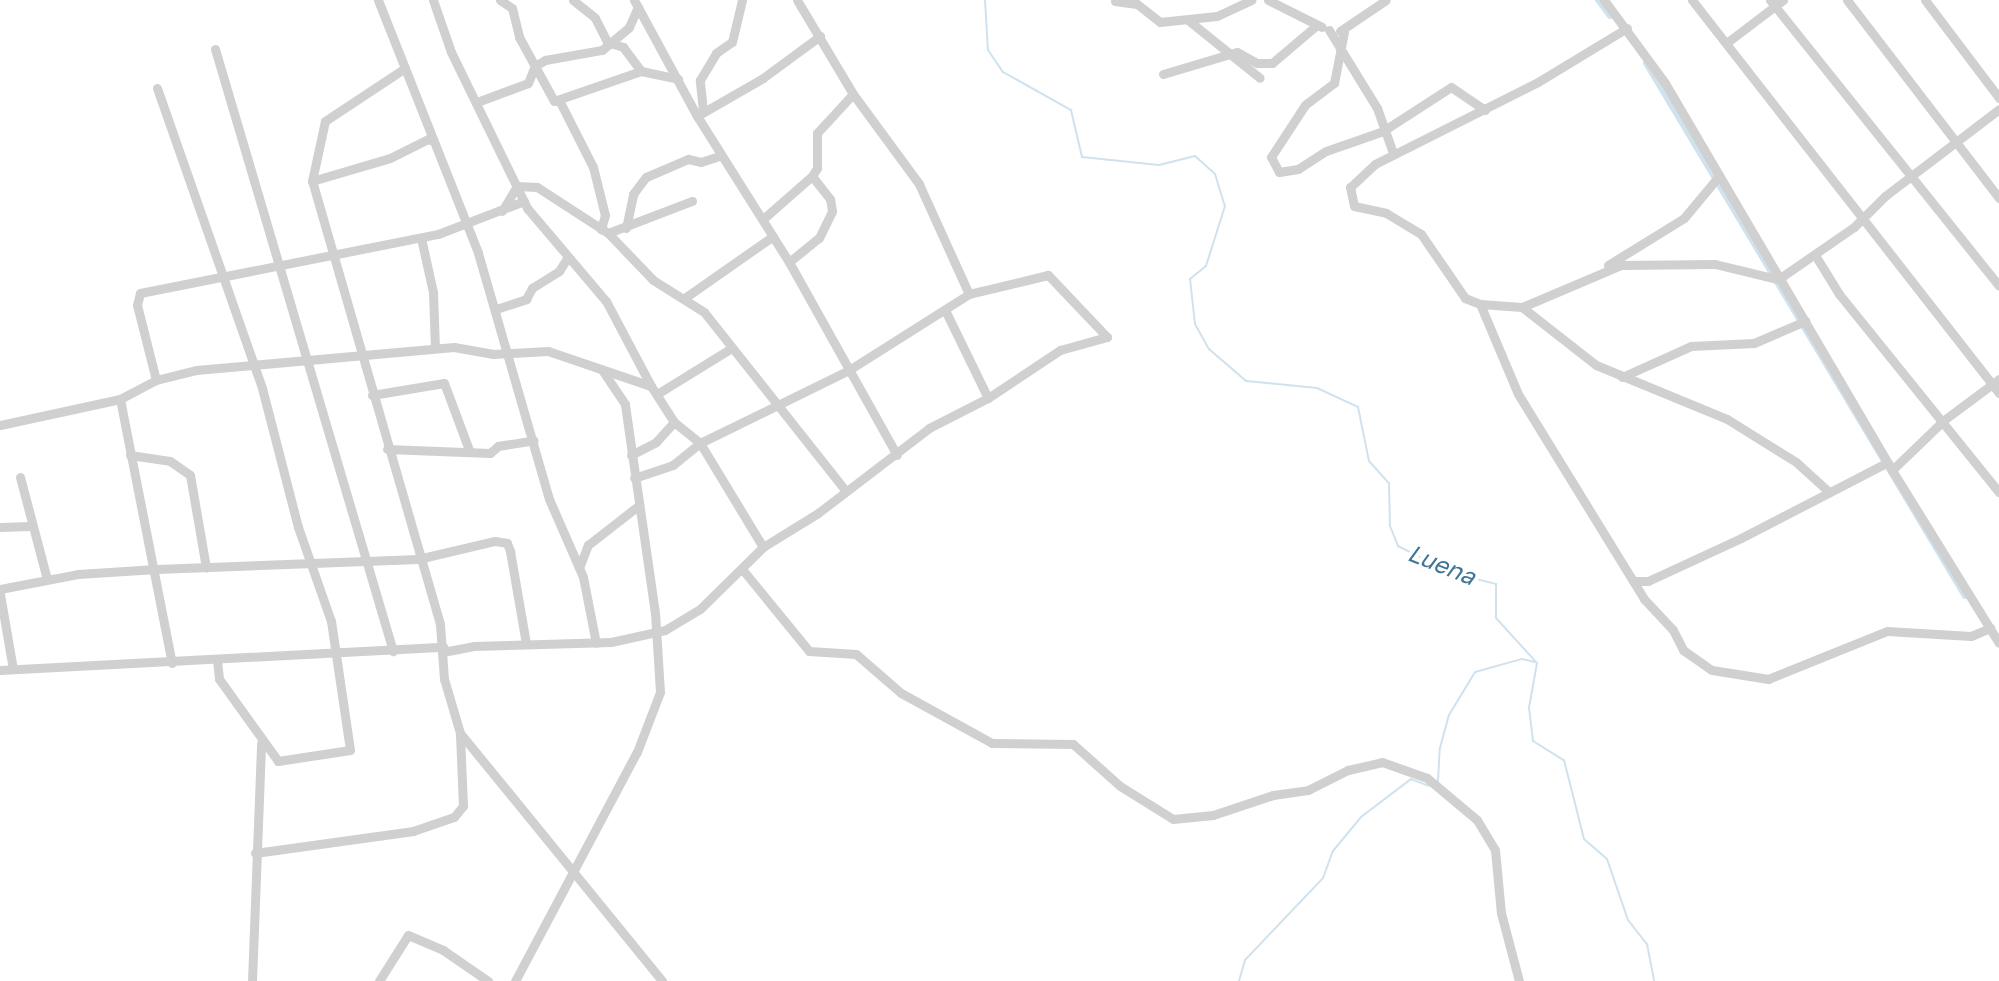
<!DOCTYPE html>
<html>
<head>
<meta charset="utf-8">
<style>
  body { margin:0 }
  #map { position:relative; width:1999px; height:981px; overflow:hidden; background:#fff; font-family:"Golos Text",sans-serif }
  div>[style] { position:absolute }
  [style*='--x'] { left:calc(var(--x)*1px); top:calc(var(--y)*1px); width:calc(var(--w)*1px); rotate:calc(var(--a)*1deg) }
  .stream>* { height:2px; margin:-1px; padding:0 1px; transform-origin:1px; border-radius:1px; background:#cfe2ee }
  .canal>* { height:6px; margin:-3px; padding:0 3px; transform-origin:3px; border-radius:3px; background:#cfe2ee }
  .minor>* { height:9px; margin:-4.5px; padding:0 4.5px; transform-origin:4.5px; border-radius:4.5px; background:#d0d0d0 }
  span { translate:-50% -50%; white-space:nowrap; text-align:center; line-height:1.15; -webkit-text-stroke:8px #fff; paint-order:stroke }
  .water-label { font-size:24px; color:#3f7597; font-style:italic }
</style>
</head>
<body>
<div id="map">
  <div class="stream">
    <div style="--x:985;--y:0;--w:50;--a:86.6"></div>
    <div style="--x:988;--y:50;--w:27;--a:56"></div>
    <div style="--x:1003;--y:72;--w:78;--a:29.2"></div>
    <div style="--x:1071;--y:110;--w:48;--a:76.8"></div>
    <div style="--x:1082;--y:157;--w:77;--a:5.9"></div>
    <div style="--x:1159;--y:165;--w:37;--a:-14"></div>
    <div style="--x:1195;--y:156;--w:27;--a:42"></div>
    <div style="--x:1215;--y:174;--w:34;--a:73"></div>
    <div style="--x:1225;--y:206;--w:63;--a:107.6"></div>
    <div style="--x:1206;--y:266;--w:21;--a:141"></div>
    <div style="--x:1190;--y:279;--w:45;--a:83.7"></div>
    <div style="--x:1195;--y:324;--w:29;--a:61"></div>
    <div style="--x:1209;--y:349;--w:49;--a:40.9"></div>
    <div style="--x:1246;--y:381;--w:71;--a:5.6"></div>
    <div style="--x:1317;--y:388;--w:45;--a:24.9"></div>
    <div style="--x:1358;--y:407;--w:55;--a:78.5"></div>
    <div style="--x:1369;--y:461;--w:30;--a:48"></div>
    <div style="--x:1389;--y:483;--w:43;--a:88.7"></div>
    <div style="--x:1390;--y:526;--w:22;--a:68"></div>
    <div style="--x:1398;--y:546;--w:57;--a:27"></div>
    <div style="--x:1449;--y:572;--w:49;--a:14.3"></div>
    <div style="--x:1496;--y:584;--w:34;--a:90"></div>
    <div style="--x:1496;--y:618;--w:61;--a:47.7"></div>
    <div style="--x:1537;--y:663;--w:46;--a:100.1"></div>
    <div style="--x:1529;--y:708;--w:33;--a:83"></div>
    <div style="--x:1533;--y:741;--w:36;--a:32"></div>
    <div style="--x:1564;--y:760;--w:81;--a:75.8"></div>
    <div style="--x:1584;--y:839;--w:30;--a:41"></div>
    <div style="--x:1607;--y:859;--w:65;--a:71"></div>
    <div style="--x:1628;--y:920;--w:31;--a:52"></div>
    <div style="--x:1647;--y:944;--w:38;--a:79"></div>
    <div style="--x:1438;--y:781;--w:33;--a:-87"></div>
    <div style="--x:1440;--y:748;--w:34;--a:-75"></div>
    <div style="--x:1449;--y:715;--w:50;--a:-58.8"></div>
    <div style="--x:1475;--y:672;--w:49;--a:-15.5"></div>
    <div style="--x:1522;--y:659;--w:13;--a:13"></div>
    <div style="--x:1239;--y:981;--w:22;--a:-74"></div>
    <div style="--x:1245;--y:960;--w:113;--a:-46.4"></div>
    <div style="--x:1323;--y:878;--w:29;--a:-70"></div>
    <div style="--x:1333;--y:851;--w:44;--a:-50.5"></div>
    <div style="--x:1361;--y:817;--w:63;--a:-37.2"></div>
    <div style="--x:1411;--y:779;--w:19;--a:21"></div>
  </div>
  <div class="canal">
    <div style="--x:1598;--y:0;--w:20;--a:53"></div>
    <div style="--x:1646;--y:63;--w:621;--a:59.1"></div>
  </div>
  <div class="minor">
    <div style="--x:378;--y:0;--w:272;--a:68.4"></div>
    <div style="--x:478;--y:253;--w:256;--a:73.9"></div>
    <div style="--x:549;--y:499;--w:85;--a:66.4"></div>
    <div style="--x:583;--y:577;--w:67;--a:78.9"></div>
    <div style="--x:433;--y:0;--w:55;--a:70.9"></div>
    <div style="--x:451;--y:52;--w:174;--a:64"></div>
    <div style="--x:527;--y:208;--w:122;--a:49.7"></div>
    <div style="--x:606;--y:301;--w:96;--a:62.1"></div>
    <div style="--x:651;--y:386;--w:43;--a:57.4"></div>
    <div style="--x:674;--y:422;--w:33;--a:39"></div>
    <div style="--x:700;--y:443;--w:122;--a:58.8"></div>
    <div style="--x:500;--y:0;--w:14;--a:34"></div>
    <div style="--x:512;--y:8;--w:30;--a:76"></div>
    <div style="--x:519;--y:37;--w:73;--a:61.3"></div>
    <div style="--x:554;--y:101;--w:92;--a:-19"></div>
    <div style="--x:641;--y:71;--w:38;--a:12"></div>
    <div style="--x:573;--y:0;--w:28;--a:39"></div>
    <div style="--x:595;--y:18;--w:27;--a:63"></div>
    <div style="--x:607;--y:42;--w:17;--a:17"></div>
    <div style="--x:623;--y:47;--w:30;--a:53"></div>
    <div style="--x:634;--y:0;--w:132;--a:61.5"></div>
    <div style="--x:697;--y:116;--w:76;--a:-29.9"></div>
    <div style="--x:763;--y:78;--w:71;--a:-36.4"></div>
    <div style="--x:797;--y:0;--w:109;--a:59.2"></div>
    <div style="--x:853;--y:94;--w:112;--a:53.7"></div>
    <div style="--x:919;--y:184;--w:121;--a:65.6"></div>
    <div style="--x:1268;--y:0;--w:60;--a:26.6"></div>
    <div style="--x:1604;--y:0;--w:103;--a:53.7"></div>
    <div style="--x:1665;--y:83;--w:449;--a:59.6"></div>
    <div style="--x:1692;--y:0;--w:499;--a:52"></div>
    <div style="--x:1770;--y:0;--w:366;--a:51.3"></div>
    <div style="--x:1847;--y:0;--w:250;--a:52.5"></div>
    <div style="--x:1925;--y:0;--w:123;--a:52.9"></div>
    <div style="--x:1115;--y:1;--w:22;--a:8"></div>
    <div style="--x:1137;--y:4;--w:29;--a:38"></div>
    <div style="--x:1160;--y:22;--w:57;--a:-6"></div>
    <div style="--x:1217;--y:16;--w:38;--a:-25"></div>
    <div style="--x:1188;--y:20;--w:92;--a:38.9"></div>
    <div style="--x:1627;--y:28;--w:104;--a:148.8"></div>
    <div style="--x:1538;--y:82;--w:182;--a:153.3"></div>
    <div style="--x:1375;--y:164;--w:34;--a:137"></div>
    <div style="--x:1350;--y:187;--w:19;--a:78"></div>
    <div style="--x:1354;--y:206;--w:33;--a:12"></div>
    <div style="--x:1386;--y:213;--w:41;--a:31"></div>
    <div style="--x:1421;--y:234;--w:78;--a:55.5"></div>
    <div style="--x:1465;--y:298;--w:16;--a:22"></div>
    <div style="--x:1480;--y:304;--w:42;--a:4.1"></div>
    <div style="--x:1522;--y:307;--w:108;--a:-23"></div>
    <div style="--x:1621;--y:265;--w:94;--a:-0.6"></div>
    <div style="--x:1715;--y:264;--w:68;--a:13.6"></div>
    <div style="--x:1329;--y:30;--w:92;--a:58.4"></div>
    <div style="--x:1377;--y:108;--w:48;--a:70.4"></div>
    <div style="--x:1340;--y:31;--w:55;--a:-34"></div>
    <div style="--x:1344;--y:32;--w:52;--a:101.1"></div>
    <div style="--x:1334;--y:83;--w:36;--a:143"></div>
    <div style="--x:1305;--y:105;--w:62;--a:123.2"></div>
    <div style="--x:1271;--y:157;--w:17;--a:62"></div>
    <div style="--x:1279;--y:172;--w:19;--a:-9"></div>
    <div style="--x:1298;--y:169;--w:33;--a:-33"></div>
    <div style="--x:1326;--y:151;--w:60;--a:-19.3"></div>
    <div style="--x:1383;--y:131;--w:81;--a:-32.9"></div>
    <div style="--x:1451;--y:87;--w:41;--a:34.1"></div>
    <div style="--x:1729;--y:41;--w:68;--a:-37.2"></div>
    <div style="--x:215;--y:49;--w:628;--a:73.53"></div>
    <div style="--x:1163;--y:74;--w:77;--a:-16.6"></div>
    <div style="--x:1237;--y:52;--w:23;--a:29"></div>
    <div style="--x:1257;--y:63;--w:15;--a:0"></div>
    <div style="--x:1272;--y:63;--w:59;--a:-40.2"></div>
    <div style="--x:157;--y:88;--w:318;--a:70.7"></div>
    <div style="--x:262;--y:388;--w:144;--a:75.5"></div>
    <div style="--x:298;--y:527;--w:100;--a:70.7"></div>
    <div style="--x:331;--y:621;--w:130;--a:81.6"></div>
    <div style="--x:350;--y:750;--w:73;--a:171.3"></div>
    <div style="--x:278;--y:761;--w:101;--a:-125.7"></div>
    <div style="--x:219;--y:679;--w:19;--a:-96"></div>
    <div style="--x:477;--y:102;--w:54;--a:-20.4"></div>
    <div style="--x:528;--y:83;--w:18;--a:-68"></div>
    <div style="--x:535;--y:66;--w:12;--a:-31"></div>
    <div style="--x:545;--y:60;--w:58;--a:-10"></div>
    <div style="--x:602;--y:50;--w:35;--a:-40"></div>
    <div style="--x:629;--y:27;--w:22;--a:-66"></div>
    <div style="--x:560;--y:102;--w:73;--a:63.1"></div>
    <div style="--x:593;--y:167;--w:49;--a:76"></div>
    <div style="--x:605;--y:215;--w:15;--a:106"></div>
    <div style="--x:703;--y:111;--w:31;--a:-96"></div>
    <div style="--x:700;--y:80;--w:31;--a:-59"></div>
    <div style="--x:716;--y:53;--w:19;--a:-35"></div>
    <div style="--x:732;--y:42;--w:43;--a:-76.6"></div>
    <div style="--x:697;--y:116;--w:173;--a:57.8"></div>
    <div style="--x:789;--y:262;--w:221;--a:60.8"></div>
    <div style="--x:312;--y:181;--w:81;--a:-16.4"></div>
    <div style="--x:390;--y:158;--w:42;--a:-26.6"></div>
    <div style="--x:428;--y:139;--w:5;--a:22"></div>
    <div style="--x:502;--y:211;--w:29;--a:-59"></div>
    <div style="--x:517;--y:186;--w:20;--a:3"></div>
    <div style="--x:537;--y:187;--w:85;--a:32.9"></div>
    <div style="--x:608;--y:233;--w:65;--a:46.2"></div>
    <div style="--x:653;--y:280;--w:60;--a:32.1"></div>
    <div style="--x:704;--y:312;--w:228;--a:51.6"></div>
    <div style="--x:763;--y:219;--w:65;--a:-41.3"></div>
    <div style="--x:812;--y:176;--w:9;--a:-58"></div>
    <div style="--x:817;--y:168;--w:35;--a:-90"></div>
    <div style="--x:817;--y:133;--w:53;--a:-47.3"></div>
    <div style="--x:626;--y:228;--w:35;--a:-78"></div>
    <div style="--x:633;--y:194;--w:21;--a:-53"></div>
    <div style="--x:646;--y:177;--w:46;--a:-23.2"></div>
    <div style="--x:688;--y:159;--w:13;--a:13"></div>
    <div style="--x:701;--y:162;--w:20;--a:-18"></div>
    <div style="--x:608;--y:233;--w:90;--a:-20.9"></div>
    <div style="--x:421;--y:238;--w:55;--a:77.5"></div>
    <div style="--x:433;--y:292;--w:56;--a:88"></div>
    <div style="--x:1815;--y:255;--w:46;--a:58.4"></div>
    <div style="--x:1839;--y:294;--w:255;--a:51.1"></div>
    <div style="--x:789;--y:262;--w:38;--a:-39"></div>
    <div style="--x:819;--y:238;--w:30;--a:-64"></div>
    <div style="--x:832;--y:211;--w:12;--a:-99"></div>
    <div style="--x:830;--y:199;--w:29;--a:-128"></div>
    <div style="--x:1608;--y:265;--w:89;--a:-31.7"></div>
    <div style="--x:1684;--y:218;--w:55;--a:-50.2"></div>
    <div style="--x:1780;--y:278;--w:90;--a:-34.6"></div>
    <div style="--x:1854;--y:227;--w:44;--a:-45"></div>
    <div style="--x:1885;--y:196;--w:143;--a:-37.3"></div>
    <div style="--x:686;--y:297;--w:106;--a:-35"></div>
    <div style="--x:1480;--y:304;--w:98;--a:67.1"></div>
    <div style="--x:1518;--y:394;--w:241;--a:58.4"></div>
    <div style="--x:1644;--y:599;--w:42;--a:46.9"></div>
    <div style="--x:1673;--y:630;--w:22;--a:63"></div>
    <div style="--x:1683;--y:650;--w:35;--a:35"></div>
    <div style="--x:1712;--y:670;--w:57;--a:9.1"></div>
    <div style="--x:1768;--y:679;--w:128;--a:-22"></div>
    <div style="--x:1887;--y:631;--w:84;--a:3.4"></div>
    <div style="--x:1971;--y:636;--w:21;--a:-23"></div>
    <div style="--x:1522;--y:307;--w:94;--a:38.1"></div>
    <div style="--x:1596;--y:365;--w:142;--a:22.4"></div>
    <div style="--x:1727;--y:419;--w:81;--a:31.9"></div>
    <div style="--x:1796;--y:462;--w:45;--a:42.3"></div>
    <div style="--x:496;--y:309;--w:32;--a:-18"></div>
    <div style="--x:526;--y:299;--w:13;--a:-61"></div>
    <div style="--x:532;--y:288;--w:32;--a:-32"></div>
    <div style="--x:559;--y:271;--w:15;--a:-58"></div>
    <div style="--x:945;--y:310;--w:98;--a:64"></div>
    <div style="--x:1622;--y:377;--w:76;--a:-24.2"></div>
    <div style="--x:1691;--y:346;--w:63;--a:-2.7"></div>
    <div style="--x:1754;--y:343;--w:56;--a:-23.3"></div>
    <div style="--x:1999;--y:379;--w:69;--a:143.3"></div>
    <div style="--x:1944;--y:420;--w:72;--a:136.1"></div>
    <div style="--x:1892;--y:470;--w:203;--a:58.3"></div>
    <div style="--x:156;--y:380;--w:77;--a:-104.2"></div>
    <div style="--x:137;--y:305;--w:12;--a:-76"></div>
    <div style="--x:140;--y:293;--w:304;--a:-11.2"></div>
    <div style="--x:438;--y:234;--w:92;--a:-21"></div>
    <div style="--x:657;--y:394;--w:86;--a:-31.7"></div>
    <div style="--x:372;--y:395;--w:73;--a:-9.5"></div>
    <div style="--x:444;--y:383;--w:72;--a:69.5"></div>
    <div style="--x:120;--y:399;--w:269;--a:78.9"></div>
    <div style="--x:0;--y:425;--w:123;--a:-12.2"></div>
    <div style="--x:120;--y:399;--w:41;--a:-27.8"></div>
    <div style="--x:156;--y:380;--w:41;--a:-14"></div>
    <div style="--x:196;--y:370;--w:259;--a:-5.1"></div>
    <div style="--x:454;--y:347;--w:40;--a:10"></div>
    <div style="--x:493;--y:354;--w:55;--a:-3.1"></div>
    <div style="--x:548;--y:351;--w:109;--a:18.8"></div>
    <div style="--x:387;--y:449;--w:103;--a:2.2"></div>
    <div style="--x:490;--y:453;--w:11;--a:-41"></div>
    <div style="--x:498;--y:446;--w:36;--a:-9"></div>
    <div style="--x:130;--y:455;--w:40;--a:8.5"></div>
    <div style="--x:170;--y:461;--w:24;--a:35"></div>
    <div style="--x:190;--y:475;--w:94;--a:80.2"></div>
    <div style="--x:631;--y:455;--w:28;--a:-27"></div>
    <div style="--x:656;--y:442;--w:27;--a:-48"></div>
    <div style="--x:20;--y:477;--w:106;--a:75.2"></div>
    <div style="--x:0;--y:527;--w:31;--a:-2"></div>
    <div style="--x:579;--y:568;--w:25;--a:-69"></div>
    <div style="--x:588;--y:545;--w:63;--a:-38"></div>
    <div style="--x:742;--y:569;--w:106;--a:50.7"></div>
    <div style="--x:809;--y:651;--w:47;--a:3.7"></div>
    <div style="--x:856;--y:654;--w:60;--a:40.9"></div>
    <div style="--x:901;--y:693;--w:104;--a:28.8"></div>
    <div style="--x:992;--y:743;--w:81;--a:0.7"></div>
    <div style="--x:1073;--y:744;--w:63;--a:41.8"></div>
    <div style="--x:1120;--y:786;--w:62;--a:31.9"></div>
    <div style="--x:1173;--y:819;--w:40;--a:-5.7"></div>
    <div style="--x:1213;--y:815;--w:63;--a:-18.4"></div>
    <div style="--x:1273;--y:795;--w:35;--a:-8"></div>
    <div style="--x:1308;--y:790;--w:45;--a:-26.6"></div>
    <div style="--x:1348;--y:770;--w:35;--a:-13"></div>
    <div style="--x:1382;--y:762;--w:48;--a:19.6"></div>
    <div style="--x:1427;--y:778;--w:65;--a:40"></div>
    <div style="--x:1477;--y:820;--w:35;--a:59"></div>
    <div style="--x:1495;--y:850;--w:63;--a:84.6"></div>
    <div style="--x:1501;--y:913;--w:70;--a:75.2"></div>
    <div style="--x:1633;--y:581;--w:15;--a:0"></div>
    <div style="--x:1648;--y:581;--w:102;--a:-24.8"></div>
    <div style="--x:1741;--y:538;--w:165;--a:-27.3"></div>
    <div style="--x:0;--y:589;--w:79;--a:-10.9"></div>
    <div style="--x:78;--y:574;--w:78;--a:-3.7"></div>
    <div style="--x:156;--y:569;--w:262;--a:-2.2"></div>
    <div style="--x:418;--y:559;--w:79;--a:-13.2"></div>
    <div style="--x:495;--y:541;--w:12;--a:9"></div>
    <div style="--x:507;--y:543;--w:9;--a:69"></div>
    <div style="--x:510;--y:551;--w:94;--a:80.2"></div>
    <div style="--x:0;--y:594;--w:76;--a:80.2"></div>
    <div style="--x:443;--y:652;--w:31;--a:-11"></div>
    <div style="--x:473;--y:646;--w:138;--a:-1.7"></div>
    <div style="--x:611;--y:642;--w:55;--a:-12.5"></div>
    <div style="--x:665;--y:630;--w:41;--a:-31"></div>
    <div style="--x:700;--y:609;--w:88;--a:-44.5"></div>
    <div style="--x:763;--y:547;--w:65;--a:-31.7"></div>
    <div style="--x:818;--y:513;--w:140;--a:-37.4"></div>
    <div style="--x:929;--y:428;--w:66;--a:-27"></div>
    <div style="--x:988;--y:398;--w:87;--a:-33.7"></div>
    <div style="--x:1060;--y:350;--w:49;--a:-15.5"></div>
    <div style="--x:1107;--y:337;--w:86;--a:-133.6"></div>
    <div style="--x:1048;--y:275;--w:81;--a:166.5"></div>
    <div style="--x:969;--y:294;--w:144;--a:147.7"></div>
    <div style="--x:847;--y:371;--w:164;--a:153.9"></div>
    <div style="--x:700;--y:443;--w:35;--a:141"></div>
    <div style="--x:673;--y:465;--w:41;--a:161.6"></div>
    <div style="--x:0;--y:670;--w:444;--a:-3"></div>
    <div style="--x:460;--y:733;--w:320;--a:50.8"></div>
    <div style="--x:255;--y:853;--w:160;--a:-7.9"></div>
    <div style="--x:413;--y:831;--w:43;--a:-18.9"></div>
    <div style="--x:454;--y:817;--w:14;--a:-51"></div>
    <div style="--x:463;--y:806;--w:73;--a:-92.4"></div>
    <div style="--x:460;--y:733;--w:56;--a:-106.5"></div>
    <div style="--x:444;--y:679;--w:55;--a:-94.2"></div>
    <div style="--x:440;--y:624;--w:461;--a:-106.1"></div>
    <div style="--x:312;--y:181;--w:61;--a:-77.8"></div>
    <div style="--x:325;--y:121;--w:96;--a:-33.5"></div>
    <div style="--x:252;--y:981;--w:238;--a:-87.8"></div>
    <div style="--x:379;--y:981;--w:54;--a:-57.8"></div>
    <div style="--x:408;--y:935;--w:38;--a:23"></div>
    <div style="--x:443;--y:950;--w:55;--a:34.6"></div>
    <div style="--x:515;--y:981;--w:259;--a:-62"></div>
    <div style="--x:637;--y:752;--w:64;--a:-69"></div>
    <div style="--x:660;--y:692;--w:79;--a:-93.6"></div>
    <div style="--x:655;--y:613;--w:211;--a:-98.2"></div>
    <div style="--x:625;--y:404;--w:40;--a:-124"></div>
  </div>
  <div class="water-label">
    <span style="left:1442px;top:564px;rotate:22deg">Luena</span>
  </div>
</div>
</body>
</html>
